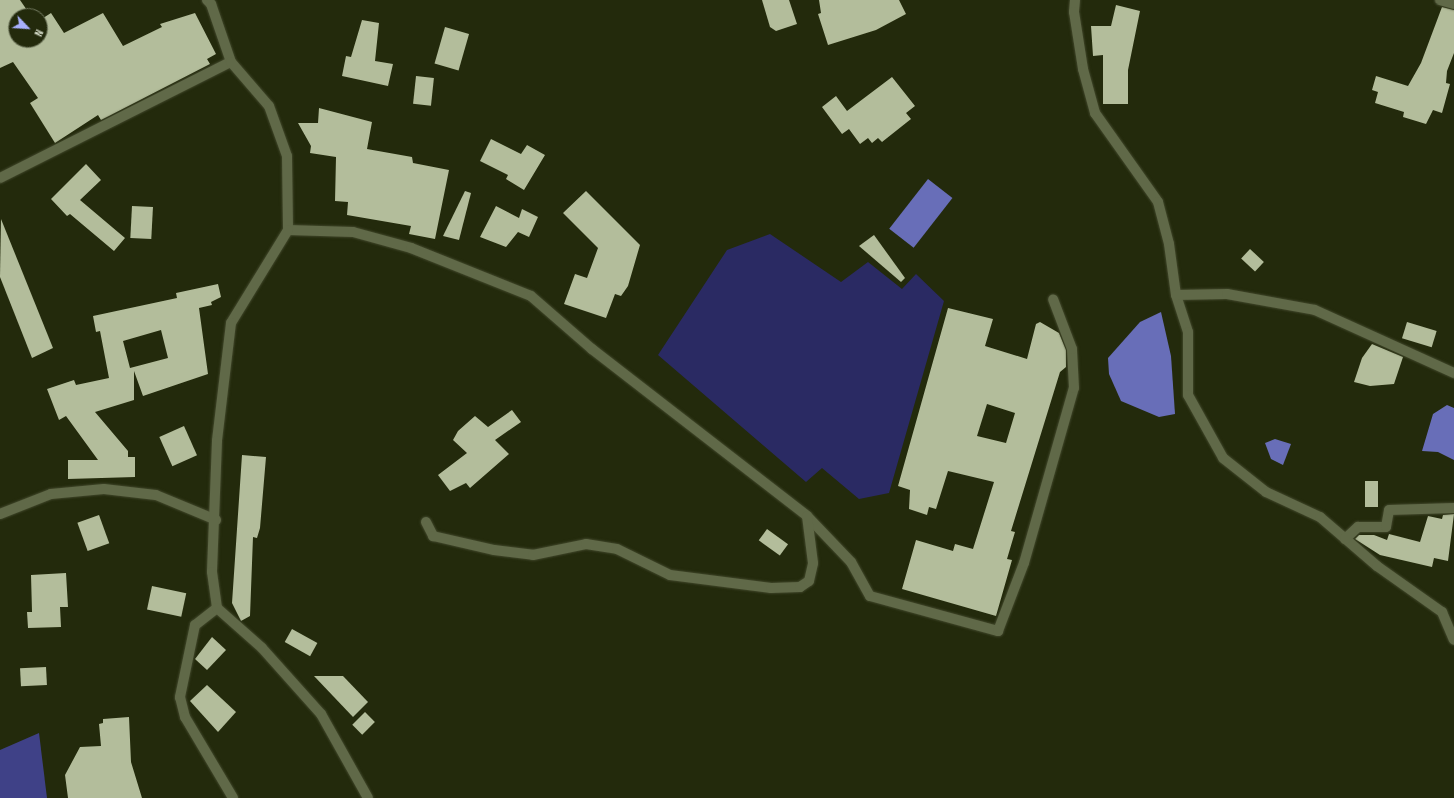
<!DOCTYPE html>
<html>
<head>
<meta charset="utf-8">
<style>
  body { margin:0 }
  #map { position:relative; width:1454px; height:798px; overflow:hidden; background:#232a0c; font-family:"Sofia Sans Condensed",sans-serif }
  div>[style] { position:absolute }
  [style*='--x'] { left:calc(var(--x)*1px); top:calc(var(--y)*1px); width:calc(var(--w)*1px); rotate:calc(var(--a)*1deg) }
  .green>* { inset:0; background:#2a2a63 }
  .forest>* { inset:0; background:#3f4187 }
  .water>* { inset:0; background:#686eb8; transform-origin:0 0 }
  .building>* { inset:0; background:#b3bd9b; transform-origin:0 0 }
  .roads { filter:drop-shadow(0 0 1px #41472b) drop-shadow(0 0 1px #41472b) }
  .minor>* { height:10px; margin:-5px; padding:0 5px; transform-origin:5px; border-radius:5px; background:#606948 }
  .tertiary>* { height:10px; margin:-5px; padding:0 5px; transform-origin:5px; border-radius:5px; background:#606948 }
  span { translate:-50% -50%; white-space:nowrap; text-align:center; line-height:1.15; -webkit-text-stroke:4px #232a0c; paint-order:stroke }
  .north { position:absolute; left:8px; top:8px; width:40px; height:40px; box-sizing:border-box; background:#232a0c; border:1px solid #6d745a; border-radius:50%; rotate:115deg; font-size:11px; font-weight:700; line-height:16px; text-align:center; color:#dce2d0 }
  .north::after { content:''; display:block; margin:auto; width:14px; height:18px; background:#a8b0fc; clip-path:polygon(50% 0,100% 100%,50% 72%,0 100%) }
</style>
</head>
<body>
<div id="map">
  <div class="green">
    <div style="clip-path:polygon(770px 234px,841px 282px,868px 262px,902px 289px,916px 274px,944px 301px,889px 493px,859px 499px,822px 468px,806px 482px,658px 355px,727px 250px)"></div>
  </div>
  <div class="forest">
    <div style="clip-path:polygon(39px 733px,47px 798px,0 798px,0 750px)"></div>
  </div>
  <div class="water">
    <div style="left:928px;top:179px;width:31px;height:63px;rotate:38deg"></div>
    <div style="clip-path:polygon(1161px 312px,1171px 356px,1175px 414px,1159px 417px,1121px 401px,1109px 374px,1108px 358px,1140px 322px)"></div>
    <div style="clip-path:polygon(1447px 405px,1454px 408px,1454px 460px,1438px 452px,1422px 451px,1433px 414px)"></div>
    <div style="clip-path:polygon(1275px 439px,1291px 444px,1283px 465px,1271px 459px,1265px 443px)"></div>
  </div>
  <div class="building">
    <div style="clip-path:polygon(0 0,20px 0,31px 16px,16px 16px,16px 40px,40px 40px,40px 20px,51px 13px,64px 33px,103px 13px,123px 46px,162px 27px,160px 24px,195px 13px,216px 54px,207px 59px,210px 64px,109px 116px,101px 120px,98px 115px,55px 143px,30px 103px,38px 98px,13px 62px,0 68px)"></div>
    <div style="clip-path:polygon(762px 0,789px 0,797px 24px,776px 31px,770px 27px)"></div>
    <div style="clip-path:polygon(819px 0,899px 0,906px 14px,876px 30px,828px 45px,818px 14px,821px 13px)"></div>
    <div style="clip-path:polygon(1116px 5px,1140px 11px,1128px 70px,1128px 104px,1103px 104px,1103px 55px,1093px 56px,1091px 26px,1111px 26px)"></div>
    <div style="clip-path:polygon(1442px 7px,1454px 10px,1454px 53px,1447px 71px,1446px 83px,1450px 84px,1442px 113px,1433px 110px,1426px 124px,1403px 117px,1404px 112px,1375px 103px,1378px 92px,1372px 90px,1376px 76px,1408px 86px,1421px 63px)"></div>
    <div style="clip-path:polygon(362px 20px,379px 23px,375px 61px,393px 64px,388px 86px,342px 76px,346px 56px,351px 57px)"></div>
    <div style="left:445px;top:27px;width:25px;height:38px;rotate:16deg"></div>
    <div style="left:416px;top:76px;width:18px;height:28px;rotate:6deg"></div>
    <div style="clip-path:polygon(892px 77px,915px 106px,906px 113px,911px 119px,882px 142px,878px 138px,872px 143px,868px 138px,860px 144px,849px 129px,842px 134px,822px 107px,836px 96px,847px 111px)"></div>
    <div style="clip-path:polygon(319px 108px,372px 122px,367px 149px,412px 157px,413px 163px,449px 170px,435px 239px,409px 234px,411px 226px,347px 215px,348px 202px,335px 201px,336px 157px,310px 153px,311px 146px,298px 123px,318px 123px)"></div>
    <div style="clip-path:polygon(491px 139px,521px 154px,527px 145px,545px 155px,524px 190px,506px 179px,508px 175px,480px 161px)"></div>
    <div style="clip-path:polygon(86px 164px,101px 180px,80px 200px,125px 238px,114px 251px,70px 214px,67px 216px,51px 199px)"></div>
    <div style="clip-path:polygon(465px 191px,471px 193px,459px 240px,443px 236px)"></div>
    <div style="clip-path:polygon(586px 191px,640px 245px,628px 286px,621px 296px,615px 294px,606px 318px,564px 304px,575px 274px,587px 278px,598px 248px,563px 213px)"></div>
    <div style="left:132px;top:206px;width:21px;height:32px;rotate:3deg"></div>
    <div style="clip-path:polygon(496px 206px,519px 218px,522px 209px,538px 217px,529px 237px,518px 232px,506px 247px,480px 237px)"></div>
    <div style="clip-path:polygon(1px 219px,53px 348px,32px 358px,0 277px)"></div>
    <div style="clip-path:polygon(874px 235px,905px 278px,901px 282px,859px 246px)"></div>
    <div style="left:1250px;top:249px;width:19px;height:13px;rotate:43deg"></div>
    <div style="clip-path:polygon(evenodd,218px 284px,221px 297px,211px 302px,212px 305px,199px 308px,208px 374px,143px 396px,134px 371px,134px 400px,95px 412px,128px 451px,128px 457px,135px 457px,135px 477px,68px 479px,68px 460px,98px 460px,66px 416px,59px 420px,47px 389px,74px 380px,76px 385px,109px 378px,100px 331px,96px 332px,93px 316px,177px 298px,176px 293px,218px 284px,161px 330px,168px 358px,130px 368px,123px 341px,161px 330px)"></div>
    <div style="clip-path:polygon(evenodd,948px 308px,993px 319px,985px 346px,1027px 359px,1036px 324px,1040px 322px,1059px 333px,1066px 350px,1066px 367px,1060px 372px,1011px 531px,1015px 532px,1007px 559px,1012px 560px,996px 616px,902px 589px,916px 540px,953px 551px,955px 544px,973px 549px,994px 482px,948px 471px,936px 509px,929px 507px,927px 515px,909px 509px,910px 490px,898px 486px,948px 308px,987px 404px,1015px 413px,1006px 443px,977px 436px,987px 404px)"></div>
    <div style="left:1407px;top:322px;width:31px;height:17px;rotate:17deg"></div>
    <div style="clip-path:polygon(1372px 344px,1403px 357px,1394px 384px,1370px 386px,1354px 382px,1362px 358px)"></div>
    <div style="clip-path:polygon(512px 410px,521px 422px,495px 440px,509px 454px,470px 488px,466px 483px,450px 491px,438px 475px,467px 453px,453px 440px,458px 431px,475px 416px,488px 427px)"></div>
    <div style="left:184px;top:426px;width:32px;height:27px;rotate:66deg"></div>
    <div style="clip-path:polygon(242px 455px,266px 457px,260px 528px,257px 538px,253px 537px,250px 616px,241px 621px,232px 603px)"></div>
    <div style="left:1365px;top:481px;width:13px;height:26px"></div>
    <div style="clip-path:polygon(1454px 514px,1448px 561px,1434px 558px,1432px 567px,1380px 555px,1355px 539px,1359px 535px,1374px 535px,1387px 540px,1389px 534px,1420px 542px,1428px 516px,1442px 519px,1443px 515px)"></div>
    <div style="left:99px;top:515px;width:30px;height:23px;rotate:70deg"></div>
    <div style="left:767px;top:529px;width:26px;height:14px;rotate:36deg"></div>
    <div style="clip-path:polygon(66px 573px,68px 607px,60px 607px,61px 627px,28px 628px,27px 612px,32px 612px,31px 575px)"></div>
    <div style="left:152px;top:586px;width:35px;height:24px;rotate:12deg"></div>
    <div style="left:292px;top:629px;width:29px;height:15px;rotate:29deg"></div>
    <div style="clip-path:polygon(212px 637px,226px 650px,207px 670px,195px 659px)"></div>
    <div style="left:46px;top:667px;width:18px;height:26px;rotate:87deg"></div>
    <div style="clip-path:polygon(314px 676px,343px 676px,368px 702px,353px 717px)"></div>
    <div style="clip-path:polygon(207px 685px,236px 712px,218px 732px,190px 701px)"></div>
    <div style="left:365px;top:712px;width:14px;height:18px;rotate:45deg"></div>
    <div style="clip-path:polygon(129px 717px,131px 762px,142px 798px,68px 798px,65px 775px,80px 747px,101px 746px,99px 724px,103px 723px,103px 719px)"></div>
  </div>
  <div class="roads">
    <div class="minor">
      <div style="--x:1075;--y:0;--w:12;--a:95"></div>
      <div style="--x:1074;--y:12;--w:58;--a:81"></div>
      <div style="--x:1083;--y:69;--w:46;--a:74.7"></div>
      <div style="--x:1095;--y:113;--w:109;--a:54.7"></div>
      <div style="--x:1158;--y:202;--w:43;--a:75.3"></div>
      <div style="--x:1169;--y:244;--w:51;--a:82.2"></div>
      <div style="--x:1176;--y:295;--w:39;--a:72"></div>
      <div style="--x:1188;--y:332;--w:63;--a:90"></div>
      <div style="--x:1188;--y:395;--w:72;--a:60.9"></div>
      <div style="--x:1223;--y:458;--w:55;--a:38.3"></div>
      <div style="--x:1266;--y:492;--w:60;--a:24.8"></div>
      <div style="--x:1320;--y:517;--w:75;--a:40.7"></div>
      <div style="--x:1377;--y:566;--w:80;--a:35.3"></div>
      <div style="--x:1442;--y:612;--w:30;--a:67"></div>
      <div style="--x:1440;--y:0;--w:15;--a:16"></div>
      <div style="--x:0;--y:178;--w:258;--a:-26.7"></div>
      <div style="--x:288;--y:230;--w:65;--a:1.8"></div>
      <div style="--x:353;--y:232;--w:60;--a:15.4"></div>
      <div style="--x:411;--y:248;--w:129;--a:21.8"></div>
      <div style="--x:531;--y:296;--w:81;--a:41"></div>
      <div style="--x:592;--y:349;--w:272;--a:37.8"></div>
      <div style="--x:807;--y:516;--w:64;--a:46.3"></div>
      <div style="--x:851;--y:562;--w:39;--a:61"></div>
      <div style="--x:870;--y:596;--w:133;--a:15.3"></div>
      <div style="--x:998;--y:631;--w:73;--a:-69.1"></div>
      <div style="--x:1024;--y:563;--w:182;--a:-74.1"></div>
      <div style="--x:1074;--y:388;--w:39;--a:-93"></div>
      <div style="--x:1072;--y:349;--w:53;--a:-110.8"></div>
      <div style="--x:1176;--y:295;--w:51;--a:-1.1"></div>
      <div style="--x:1227;--y:294;--w:89;--a:10.3"></div>
      <div style="--x:1315;--y:310;--w:153;--a:24.4"></div>
      <div style="--x:0;--y:514;--w:55;--a:-21.4"></div>
      <div style="--x:51;--y:494;--w:53;--a:-5.4"></div>
      <div style="--x:104;--y:489;--w:52;--a:6.6"></div>
      <div style="--x:156;--y:495;--w:65;--a:22.6"></div>
      <div style="--x:426;--y:522;--w:16;--a:63"></div>
      <div style="--x:433;--y:536;--w:63;--a:12.9"></div>
      <div style="--x:494;--y:550;--w:39;--a:7"></div>
      <div style="--x:533;--y:555;--w:54;--a:-11.7"></div>
      <div style="--x:586;--y:544;--w:31;--a:9"></div>
      <div style="--x:617;--y:549;--w:59;--a:26.1"></div>
      <div style="--x:670;--y:575;--w:102;--a:7.3"></div>
      <div style="--x:771;--y:588;--w:29;--a:-2"></div>
      <div style="--x:800;--y:587;--w:11;--a:-34"></div>
      <div style="--x:809;--y:581;--w:18;--a:-77"></div>
      <div style="--x:813;--y:563;--w:47;--a:-97.3"></div>
      <div style="--x:1345;--y:539;--w:18;--a:-43"></div>
      <div style="--x:1358;--y:527;--w:28;--a:0"></div>
      <div style="--x:1386;--y:527;--w:17;--a:-80"></div>
      <div style="--x:1389;--y:510;--w:65;--a:-1.8"></div>
      <div style="--x:217;--y:608;--w:28;--a:142"></div>
      <div style="--x:195;--y:625;--w:74;--a:101.8"></div>
      <div style="--x:180;--y:697;--w:21;--a:76"></div>
      <div style="--x:185;--y:717;--w:94;--a:59.3"></div>
    </div>
    <div class="tertiary">
      <div style="--x:207;--y:0;--w:6;--a:45"></div>
      <div style="--x:211;--y:4;--w:61;--a:71"></div>
      <div style="--x:231;--y:62;--w:58;--a:49.2"></div>
      <div style="--x:269;--y:106;--w:53;--a:70.2"></div>
      <div style="--x:287;--y:156;--w:74;--a:89.2"></div>
      <div style="--x:288;--y:230;--w:109;--a:121.5"></div>
      <div style="--x:231;--y:323;--w:119;--a:96.8"></div>
      <div style="--x:217;--y:441;--w:131;--a:92.2"></div>
      <div style="--x:212;--y:572;--w:36;--a:82"></div>
      <div style="--x:217;--y:608;--w:60;--a:41.6"></div>
      <div style="--x:262;--y:648;--w:89;--a:48.2"></div>
      <div style="--x:321;--y:714;--w:96;--a:60.8"></div>
    </div>
  </div>
  <div class="north">N</div>
</div>
</body>
</html>
